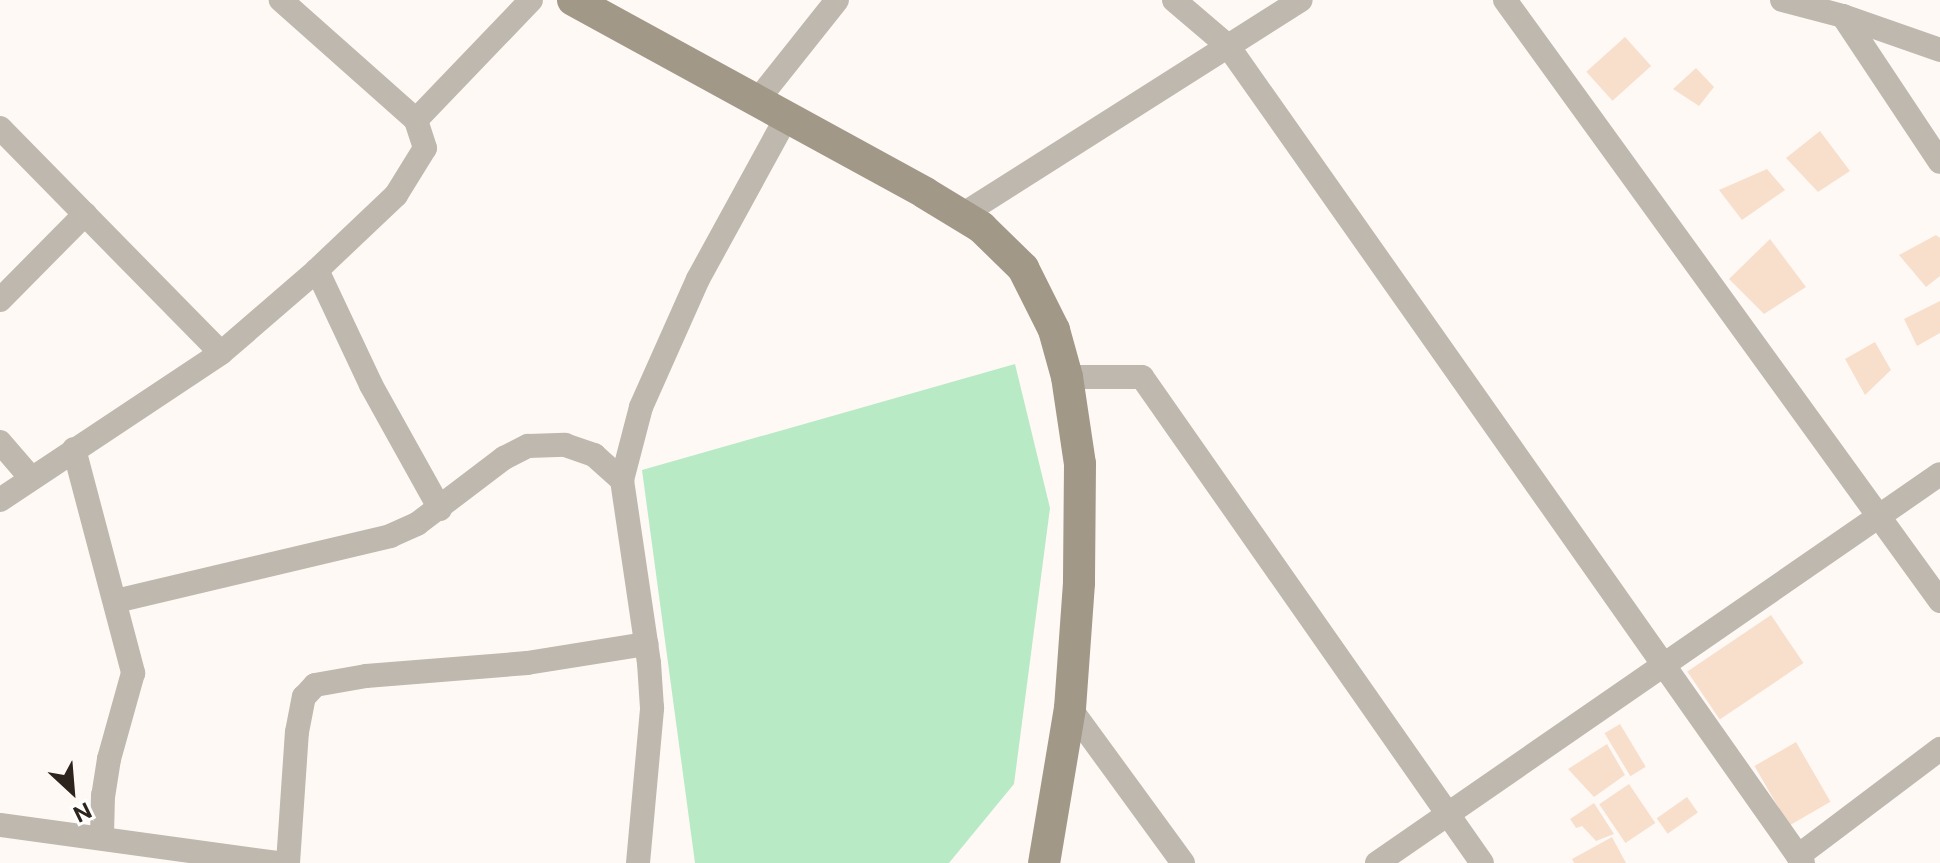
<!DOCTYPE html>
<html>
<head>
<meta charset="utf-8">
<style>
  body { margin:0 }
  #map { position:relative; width:1940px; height:863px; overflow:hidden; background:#fff9f6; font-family:"Public Sans",sans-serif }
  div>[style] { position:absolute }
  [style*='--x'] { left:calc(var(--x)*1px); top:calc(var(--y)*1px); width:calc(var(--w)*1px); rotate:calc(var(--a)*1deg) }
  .green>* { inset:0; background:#b8eac6 }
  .building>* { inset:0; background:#f7dfcc; transform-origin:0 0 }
  .street>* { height:24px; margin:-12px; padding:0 12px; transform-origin:12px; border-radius:12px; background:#bfb8ae }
  .secondary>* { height:32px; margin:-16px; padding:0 16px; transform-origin:16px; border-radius:16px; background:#a29888 }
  span { translate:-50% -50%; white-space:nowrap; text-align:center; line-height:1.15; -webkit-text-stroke:8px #fff; paint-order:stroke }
  .north { position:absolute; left:32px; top:751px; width:80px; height:80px; -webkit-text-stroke:6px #fff; paint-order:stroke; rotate:154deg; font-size:22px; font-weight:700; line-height:32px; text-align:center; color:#2e241e }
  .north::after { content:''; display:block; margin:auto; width:28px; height:36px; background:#2e241e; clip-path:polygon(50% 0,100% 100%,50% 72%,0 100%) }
</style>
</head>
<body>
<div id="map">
  <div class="green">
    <div style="clip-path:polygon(1015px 364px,1050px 508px,1014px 784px,949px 863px,695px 863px,642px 470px)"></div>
  </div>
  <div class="building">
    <div style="left:1625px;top:37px;width:39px;height:52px;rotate:48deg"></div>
    <div style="clip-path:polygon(1696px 68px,1714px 87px,1699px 106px,1673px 89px)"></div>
    <div style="clip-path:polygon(1820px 131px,1850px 171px,1818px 192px,1786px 158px)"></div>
    <div style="clip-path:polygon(1767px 169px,1785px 190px,1742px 220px,1719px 190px)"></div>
    <div style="clip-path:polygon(1936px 235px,1940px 238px,1940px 276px,1926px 287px,1899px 255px)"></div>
    <div style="clip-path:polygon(1770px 239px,1806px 287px,1764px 314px,1729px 279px)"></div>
    <div style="clip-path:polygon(1940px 301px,1940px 333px,1917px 346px,1904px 319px)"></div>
    <div style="clip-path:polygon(1875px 342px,1891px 370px,1865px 395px,1845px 359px)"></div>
    <div style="left:1771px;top:615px;width:58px;height:101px;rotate:56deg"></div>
    <div style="left:1620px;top:724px;width:50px;height:18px;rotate:59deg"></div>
    <div style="left:1796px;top:742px;width:69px;height:48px;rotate:60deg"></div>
    <div style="clip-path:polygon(1607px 744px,1625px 775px,1594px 797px,1568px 769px)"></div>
    <div style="left:1629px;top:784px;width:47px;height:36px;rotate:56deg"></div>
    <div style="left:1687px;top:797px;width:19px;height:37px;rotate:55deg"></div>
    <div style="clip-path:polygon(1594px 803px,1614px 834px,1596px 841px,1582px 826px,1576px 828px,1570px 819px)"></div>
    <div style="clip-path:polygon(1612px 837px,1626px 863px,1574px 863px,1572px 859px)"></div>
  </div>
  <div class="street">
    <div style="--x:1174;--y:0;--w:71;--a:40.4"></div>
    <div style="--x:1228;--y:46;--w:999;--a:54.86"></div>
    <div style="--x:1505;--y:0;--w:742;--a:54.1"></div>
    <div style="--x:1782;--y:0;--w:63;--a:14.7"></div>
    <div style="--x:1843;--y:16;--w:103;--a:19.3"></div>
    <div style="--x:1843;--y:16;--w:175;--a:56.4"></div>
    <div style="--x:756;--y:102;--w:130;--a:-51.5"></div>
    <div style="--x:416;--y:120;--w:166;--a:-46.2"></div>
    <div style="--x:0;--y:128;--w:315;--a:45.5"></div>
    <div style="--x:962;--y:215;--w:401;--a:-32.4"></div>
    <div style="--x:317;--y:270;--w:127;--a:64.8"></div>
    <div style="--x:371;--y:385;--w:142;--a:60.9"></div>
    <div style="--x:0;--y:300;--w:121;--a:-45.3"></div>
    <div style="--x:1067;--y:377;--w:75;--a:0"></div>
    <div style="--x:1142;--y:377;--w:593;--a:55.02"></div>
    <div style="--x:0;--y:442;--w:48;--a:49.3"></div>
    <div style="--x:74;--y:449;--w:232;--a:75.2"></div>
    <div style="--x:133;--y:673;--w:89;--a:105.6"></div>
    <div style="--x:109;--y:759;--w:36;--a:99"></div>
    <div style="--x:103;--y:795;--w:41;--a:91.4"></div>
    <div style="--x:0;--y:500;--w:265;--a:-33.6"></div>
    <div style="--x:221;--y:353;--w:127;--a:-40.8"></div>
    <div style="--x:317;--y:270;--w:109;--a:-43.5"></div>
    <div style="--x:396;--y:195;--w:55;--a:-58.3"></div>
    <div style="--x:425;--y:148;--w:29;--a:-108"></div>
    <div style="--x:416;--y:120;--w:181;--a:-138.4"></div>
    <div style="--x:116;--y:601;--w:282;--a:-13.3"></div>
    <div style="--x:390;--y:536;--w:30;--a:-24"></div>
    <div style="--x:417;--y:524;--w:109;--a:-37.2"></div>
    <div style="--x:504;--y:458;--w:27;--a:-27"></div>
    <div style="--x:528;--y:446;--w:37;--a:-2"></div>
    <div style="--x:565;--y:445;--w:31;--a:19"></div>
    <div style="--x:594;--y:455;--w:38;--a:42"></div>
    <div style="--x:1070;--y:708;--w:192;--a:53.9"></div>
    <div style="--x:0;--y:825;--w:280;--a:7.8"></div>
    <div style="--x:1798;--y:856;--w:178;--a:-37"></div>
    <div style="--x:288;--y:863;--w:131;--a:-86.1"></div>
    <div style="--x:297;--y:732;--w:36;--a:-79"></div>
    <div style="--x:304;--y:697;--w:16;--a:-47"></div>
    <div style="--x:315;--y:685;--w:52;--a:-10"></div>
    <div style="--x:366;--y:676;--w:162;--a:-4.6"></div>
    <div style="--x:527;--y:663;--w:121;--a:-9.1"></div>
    <div style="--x:638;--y:863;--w:156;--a:-84.8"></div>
    <div style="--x:652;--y:708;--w:45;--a:-93.8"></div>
    <div style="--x:649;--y:663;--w:185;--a:-98.4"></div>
    <div style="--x:622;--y:480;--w:75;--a:-75.4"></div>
    <div style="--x:641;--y:407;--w:140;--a:-66"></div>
    <div style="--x:698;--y:279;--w:183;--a:-61.3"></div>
    <div style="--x:1377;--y:863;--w:684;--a:-34.64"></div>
  </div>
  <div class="secondary">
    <div style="--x:573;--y:0;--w:401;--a:28.7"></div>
    <div style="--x:925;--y:193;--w:66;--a:31.3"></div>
    <div style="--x:981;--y:227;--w:59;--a:44.3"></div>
    <div style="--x:1023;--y:268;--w:69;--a:63.4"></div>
    <div style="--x:1054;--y:330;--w:49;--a:74.5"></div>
    <div style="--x:1067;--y:377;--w:88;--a:81.5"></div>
    <div style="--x:1080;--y:464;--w:119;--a:90.5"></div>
    <div style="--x:1079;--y:583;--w:125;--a:94.1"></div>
    <div style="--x:1070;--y:708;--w:157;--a:99.5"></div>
  </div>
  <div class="north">N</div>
</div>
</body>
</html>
